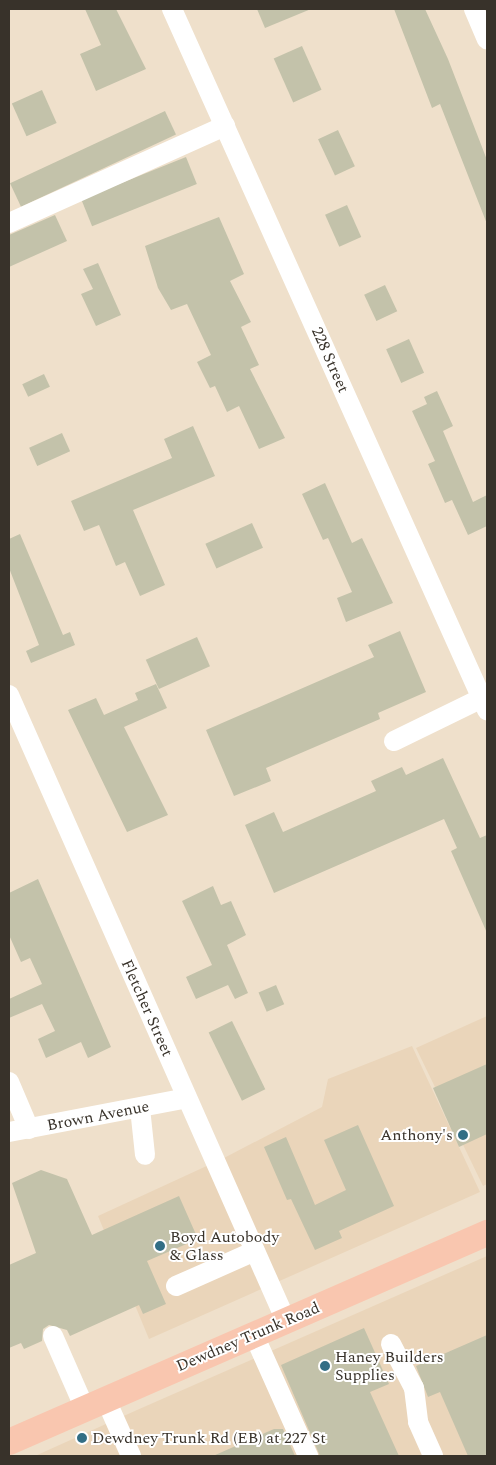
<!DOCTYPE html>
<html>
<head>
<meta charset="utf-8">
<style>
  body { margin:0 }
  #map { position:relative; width:496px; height:1465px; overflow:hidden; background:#efe0cb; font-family:Spectral,serif }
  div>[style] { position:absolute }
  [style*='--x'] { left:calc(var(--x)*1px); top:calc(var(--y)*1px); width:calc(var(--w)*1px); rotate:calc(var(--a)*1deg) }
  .built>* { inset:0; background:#ead5ba }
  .building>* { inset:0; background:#c3c2aa; transform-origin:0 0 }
  .minor>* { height:20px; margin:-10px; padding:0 10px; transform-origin:10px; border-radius:10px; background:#fff }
  .major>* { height:26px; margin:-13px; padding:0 13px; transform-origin:13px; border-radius:13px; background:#f9c6af }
  .dots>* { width:14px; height:14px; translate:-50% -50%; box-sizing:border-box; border:2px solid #fff; border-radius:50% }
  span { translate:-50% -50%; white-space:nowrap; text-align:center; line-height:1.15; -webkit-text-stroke:4px #fff; paint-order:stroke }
  .street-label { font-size:16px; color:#38322a }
  .poi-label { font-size:16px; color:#38322a }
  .right { translate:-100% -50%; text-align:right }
  .left { translate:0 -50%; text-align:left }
  .frame { position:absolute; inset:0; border:10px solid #38322a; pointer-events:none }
</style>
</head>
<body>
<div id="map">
  <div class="built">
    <div style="clip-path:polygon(487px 1016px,487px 1184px,483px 1186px,416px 1048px)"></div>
    <div style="clip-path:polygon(412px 1046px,480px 1192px,149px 1339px,98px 1216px,224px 1158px,322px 1107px,328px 1079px)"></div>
    <div style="clip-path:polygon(487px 1256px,487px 1456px,35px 1456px,137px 1410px)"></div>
  </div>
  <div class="building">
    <div style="clip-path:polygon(85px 9px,116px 9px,146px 69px,96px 91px,80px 54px,101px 45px)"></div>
    <div style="clip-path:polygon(257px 9px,311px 9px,265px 28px)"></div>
    <div style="clip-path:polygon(394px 9px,425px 9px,448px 59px,487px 160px,487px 224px,440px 104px,432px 108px)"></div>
    <div style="left:302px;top:46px;width:48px;height:31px;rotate:66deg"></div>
    <div style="left:42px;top:90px;width:36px;height:33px;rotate:66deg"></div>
    <div style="left:165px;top:111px;width:26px;height:171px;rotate:65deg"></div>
    <div style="left:338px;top:130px;width:40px;height:22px;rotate:65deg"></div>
    <div style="left:186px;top:157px;width:29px;height:113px;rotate:68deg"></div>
    <div style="left:347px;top:205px;width:35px;height:24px;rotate:66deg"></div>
    <div style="clip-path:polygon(55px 215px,67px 241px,9px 267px,9px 235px)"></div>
    <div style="clip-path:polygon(219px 217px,244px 274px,230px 281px,251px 322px,241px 327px,259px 365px,250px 369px,285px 438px,259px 449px,239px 406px,227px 412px,215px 386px,210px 388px,197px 362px,211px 355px,187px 304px,171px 310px,158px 288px,145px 246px)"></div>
    <div style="clip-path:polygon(98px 263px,121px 315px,96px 326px,81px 294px,93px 289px,83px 269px)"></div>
    <div style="left:385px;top:285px;width:29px;height:23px;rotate:65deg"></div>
    <div style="left:409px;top:339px;width:37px;height:25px;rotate:66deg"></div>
    <div style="left:44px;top:374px;width:14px;height:24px;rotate:65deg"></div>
    <div style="clip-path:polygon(437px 391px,453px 426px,443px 431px,473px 502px,487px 495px,487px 526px,468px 535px,452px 500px,445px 503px,428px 464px,435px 461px,412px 411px,427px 404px,424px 397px)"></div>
    <div style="clip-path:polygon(193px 426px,215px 476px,133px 510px,165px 585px,140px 596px,125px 562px,116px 566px,99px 525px,84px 531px,71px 501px,172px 458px,164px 439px)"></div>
    <div style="left:62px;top:433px;width:20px;height:36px;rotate:66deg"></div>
    <div style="clip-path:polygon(325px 483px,352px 543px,362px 538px,393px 603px,346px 622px,337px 598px,352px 592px,328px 538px,323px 540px,302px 494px)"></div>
    <div style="left:252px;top:523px;width:27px;height:51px;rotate:66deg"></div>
    <div style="clip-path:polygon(20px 534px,63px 635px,70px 632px,75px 645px,31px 663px,26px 651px,39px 645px,9px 568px,9px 539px)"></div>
    <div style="clip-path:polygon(400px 631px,426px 692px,378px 713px,380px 719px,266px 768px,271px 781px,234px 796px,206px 730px,374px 657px,368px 645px)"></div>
    <div style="left:197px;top:637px;width:32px;height:56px;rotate:66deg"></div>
    <div style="clip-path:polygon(156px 684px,167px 708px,124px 727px,168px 815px,127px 832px,68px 710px,96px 698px,104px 715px,138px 700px,135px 693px)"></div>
    <div style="clip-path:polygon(443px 758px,480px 838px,487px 835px,487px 933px,451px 851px,457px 848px,444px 819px,274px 893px,245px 825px,274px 812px,283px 832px,376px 791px,371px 781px,402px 767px,406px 775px)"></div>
    <div style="clip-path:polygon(38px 879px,111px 1047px,88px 1058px,81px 1042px,46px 1058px,38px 1039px,55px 1031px,42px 1004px,9px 1018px,9px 999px,42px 984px,30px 958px,21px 962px,9px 935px,9px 893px)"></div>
    <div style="clip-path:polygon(213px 886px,221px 905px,231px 901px,246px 935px,227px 945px,248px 993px,235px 999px,228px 985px,196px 999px,186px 977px,212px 965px,182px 901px)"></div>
    <div style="left:276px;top:985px;width:21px;height:19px;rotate:67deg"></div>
    <div style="left:232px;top:1021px;width:76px;height:26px;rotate:64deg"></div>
    <div style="clip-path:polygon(487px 1064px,487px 1134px,459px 1147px,433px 1088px)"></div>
    <div style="clip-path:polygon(358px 1125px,394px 1206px,339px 1231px,342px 1238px,315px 1250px,291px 1199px,287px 1200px,264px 1147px,286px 1137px,315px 1205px,346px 1190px,324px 1140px)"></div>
    <div style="clip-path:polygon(41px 1170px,67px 1179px,92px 1235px,179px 1196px,198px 1239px,147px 1261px,166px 1304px,143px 1314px,139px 1305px,70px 1336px,67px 1330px,49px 1325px,43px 1329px,42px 1341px,24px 1349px,21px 1343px,9px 1348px,9px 1265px,36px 1253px,12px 1183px)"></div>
    <div style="clip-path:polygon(364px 1328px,389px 1384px,370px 1392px,399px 1456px,320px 1456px,281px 1365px)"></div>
    <div style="clip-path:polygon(487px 1335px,487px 1456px,468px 1456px,440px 1392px,428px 1397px,416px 1366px)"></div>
    <div style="clip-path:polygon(274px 1429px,283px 1429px,295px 1456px,213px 1456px)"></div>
  </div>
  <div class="minor">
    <div style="--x:172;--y:9;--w:769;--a:65.8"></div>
    <div style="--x:474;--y:9;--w:33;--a:67"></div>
    <div style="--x:9;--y:223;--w:237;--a:-24.2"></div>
    <div style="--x:9;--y:695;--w:685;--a:66.13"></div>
    <div style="--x:394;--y:741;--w:98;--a:-26"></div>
    <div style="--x:9;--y:1082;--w:51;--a:66.9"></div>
    <div style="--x:140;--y:1108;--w:47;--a:83.9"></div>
    <div style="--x:9;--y:1132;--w:181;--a:-10.8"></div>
    <div style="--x:176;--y:1286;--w:86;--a:-23.9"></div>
    <div style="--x:254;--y:1335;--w:133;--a:65.9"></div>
    <div style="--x:53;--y:1336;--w:80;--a:66.3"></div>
    <div style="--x:391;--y:1344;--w:50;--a:62.4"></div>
    <div style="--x:414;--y:1388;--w:34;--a:83"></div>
    <div style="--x:418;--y:1422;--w:37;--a:66"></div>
    <div style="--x:106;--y:1400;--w:61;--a:65.9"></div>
  </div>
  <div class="major">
    <div style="--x:9;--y:1442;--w:522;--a:-23.62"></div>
  </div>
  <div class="dots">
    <div style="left:463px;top:1135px;background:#326e85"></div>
    <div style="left:160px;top:1246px;background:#326e85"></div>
    <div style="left:325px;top:1366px;background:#326e85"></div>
    <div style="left:82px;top:1438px;background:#326e85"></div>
  </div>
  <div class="street-label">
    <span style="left:330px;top:360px;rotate:66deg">228 Street</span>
    <span style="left:147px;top:1008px;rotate:66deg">Fletcher Street</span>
    <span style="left:98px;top:1116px;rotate:-11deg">Brown Avenue</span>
    <span style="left:248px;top:1337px;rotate:-23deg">Dewdney Trunk Road</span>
  </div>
  <div class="poi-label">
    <span class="right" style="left:453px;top:1135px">Anthony's</span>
    <span class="left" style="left:170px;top:1246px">Boyd Autobody<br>&amp; Glass</span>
    <span class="left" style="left:335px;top:1366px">Haney Builders<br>Supplies</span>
    <span class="left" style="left:92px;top:1438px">Dewdney Trunk Rd (EB) at 227 St</span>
  </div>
  <div class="frame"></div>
</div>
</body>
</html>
